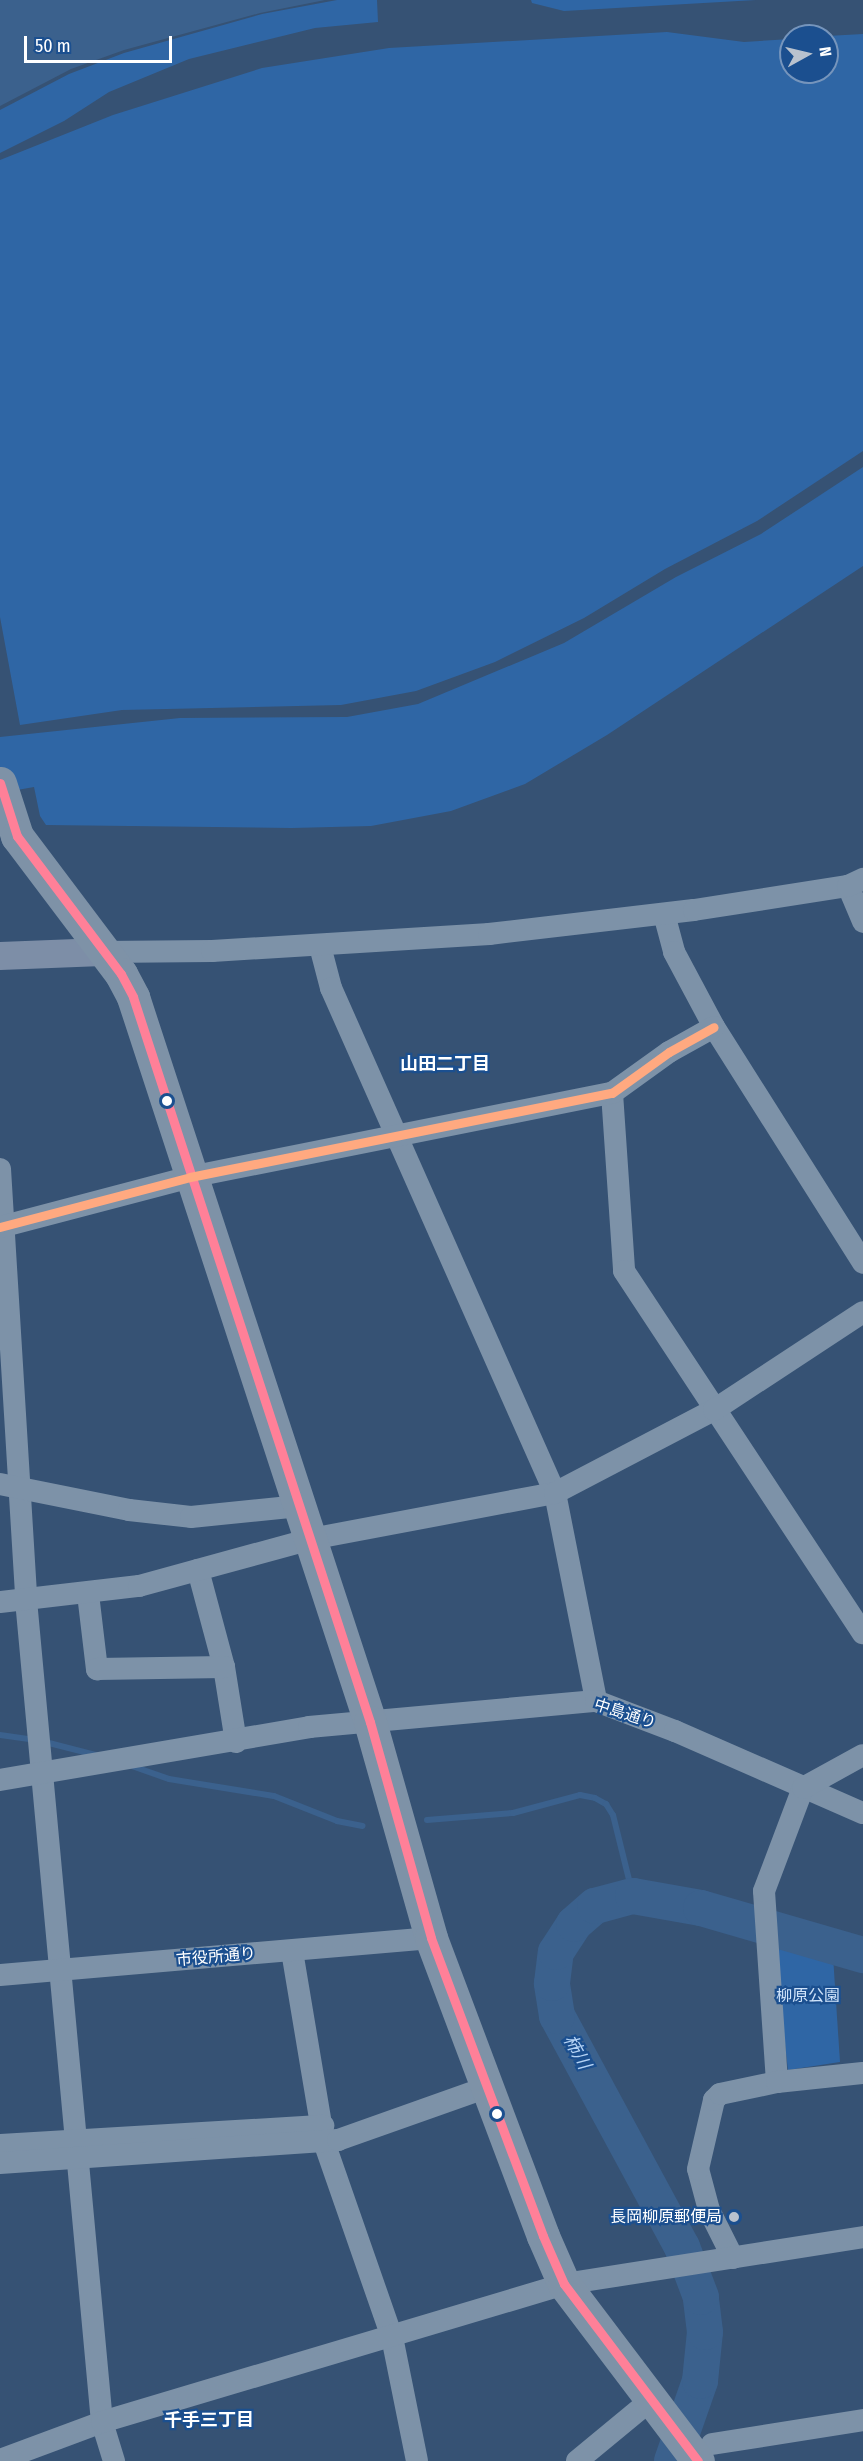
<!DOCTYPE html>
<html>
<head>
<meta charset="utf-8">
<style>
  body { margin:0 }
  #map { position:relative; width:863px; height:2461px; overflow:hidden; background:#365274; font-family:"Fira Sans Condensed","Noto Sans JP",sans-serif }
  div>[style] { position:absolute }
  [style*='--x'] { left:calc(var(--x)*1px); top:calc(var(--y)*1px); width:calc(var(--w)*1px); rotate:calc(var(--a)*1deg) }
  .green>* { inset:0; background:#2f66a5 }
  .water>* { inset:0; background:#3b618d }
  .stream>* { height:6px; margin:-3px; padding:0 3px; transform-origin:3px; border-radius:3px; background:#3b618d }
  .river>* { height:36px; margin:-18px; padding:0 18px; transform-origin:18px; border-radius:18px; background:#3b618d }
  .minor>* { height:22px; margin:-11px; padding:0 11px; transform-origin:11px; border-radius:11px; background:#7d92a8 }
  .major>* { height:28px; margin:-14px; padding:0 14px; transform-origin:14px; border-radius:14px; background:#7d8ea7 }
  .highway>* { height:33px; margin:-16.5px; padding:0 16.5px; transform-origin:16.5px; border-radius:16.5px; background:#7e92a7 }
  .bus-1>* { height:9px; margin:-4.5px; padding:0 4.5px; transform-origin:4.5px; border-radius:4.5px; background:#ff8098 }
  .bus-2>* { height:9px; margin:-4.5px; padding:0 4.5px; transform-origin:4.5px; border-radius:4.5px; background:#ffa980 }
  .dots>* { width:16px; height:16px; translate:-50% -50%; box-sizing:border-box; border:3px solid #1b4f8f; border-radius:50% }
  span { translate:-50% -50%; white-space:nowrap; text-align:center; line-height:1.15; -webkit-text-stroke:4.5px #1b4f8f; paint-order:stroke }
  .street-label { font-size:16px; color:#fff }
  .park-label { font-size:16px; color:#cfe3fa }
  .poi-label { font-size:16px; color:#fff }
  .right { translate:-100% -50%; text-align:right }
  .neighbourhood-label { font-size:18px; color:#fff; font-weight:700 }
  .water-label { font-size:18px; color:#b5d3f5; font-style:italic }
  .north { position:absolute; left:779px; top:24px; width:60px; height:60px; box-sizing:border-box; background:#1b4f8f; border:2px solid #7695bc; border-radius:50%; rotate:82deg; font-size:16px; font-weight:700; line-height:24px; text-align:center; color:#fff }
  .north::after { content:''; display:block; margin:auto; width:21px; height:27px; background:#b9c2ce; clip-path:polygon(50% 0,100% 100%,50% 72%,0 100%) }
  .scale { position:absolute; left:24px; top:36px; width:148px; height:27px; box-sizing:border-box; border:3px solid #fff; border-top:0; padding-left:8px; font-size:18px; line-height:21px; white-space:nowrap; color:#fff; -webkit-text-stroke:4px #1b4f8f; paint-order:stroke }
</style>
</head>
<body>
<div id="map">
  <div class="green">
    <div style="clip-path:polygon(337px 0,377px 0,378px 22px,315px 28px,189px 59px,109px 92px,64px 121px,0 153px,0 110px,69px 74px,124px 53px,262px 14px)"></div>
    <div style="clip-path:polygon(531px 0,756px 0,564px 11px,532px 3px)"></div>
    <div style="clip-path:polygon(667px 32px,744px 42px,791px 39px,791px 72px,827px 72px,827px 36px,863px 34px,863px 451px,757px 521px,665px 569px,584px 618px,495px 662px,416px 691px,341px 705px,122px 710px,20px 725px,0 617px,0 160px,113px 115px,262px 68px,389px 48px)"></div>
    <div style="clip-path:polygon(863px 467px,863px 566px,607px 735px,525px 784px,451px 811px,371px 826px,292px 828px,46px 825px,40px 816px,34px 787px,0 793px,0 737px,180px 718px,347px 717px,418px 704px,564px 643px,676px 577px,761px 534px)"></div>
    <div style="clip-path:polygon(773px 1940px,833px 1956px,840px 2062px,788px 2070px)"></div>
  </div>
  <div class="water">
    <div style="clip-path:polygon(0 0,325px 0,260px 13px,124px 50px,71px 69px,0 106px)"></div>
  </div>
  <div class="stream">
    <div style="--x:0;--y:1735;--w:35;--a:8"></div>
    <div style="--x:45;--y:1742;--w:53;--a:14.3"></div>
    <div style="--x:129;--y:1765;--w:42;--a:19.3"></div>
    <div style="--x:169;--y:1779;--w:106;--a:9.2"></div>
    <div style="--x:274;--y:1796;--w:68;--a:21.6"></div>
    <div style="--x:337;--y:1821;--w:26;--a:11"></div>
    <div style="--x:427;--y:1820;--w:86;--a:-4.7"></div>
    <div style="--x:513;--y:1813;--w:69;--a:-15"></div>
    <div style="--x:580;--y:1795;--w:15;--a:11"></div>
    <div style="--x:595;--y:1798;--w:13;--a:29"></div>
    <div style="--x:606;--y:1804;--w:13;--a:58"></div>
    <div style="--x:613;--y:1815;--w:83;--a:76.1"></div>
  </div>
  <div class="river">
    <div style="--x:672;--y:2461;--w:85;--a:-70.7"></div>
    <div style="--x:700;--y:2381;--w:49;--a:-84.2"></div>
    <div style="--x:705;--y:2332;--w:35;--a:-97"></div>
    <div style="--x:701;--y:2297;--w:53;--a:-110.8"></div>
    <div style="--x:682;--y:2247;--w:263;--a:-118.4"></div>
    <div style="--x:557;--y:2016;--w:33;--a:-99"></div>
    <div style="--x:552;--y:1983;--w:31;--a:-83"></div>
    <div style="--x:556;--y:1952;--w:33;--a:-57"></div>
    <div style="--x:574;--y:1924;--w:28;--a:-41"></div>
    <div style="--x:595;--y:1906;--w:39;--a:-15"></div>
    <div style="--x:633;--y:1896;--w:69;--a:10"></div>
    <div style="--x:701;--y:1908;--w:169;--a:16.2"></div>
  </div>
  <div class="minor">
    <div style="--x:848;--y:886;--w:39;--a:67"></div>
    <div style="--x:664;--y:914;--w:39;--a:75"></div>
    <div style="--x:674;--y:952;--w:85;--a:61.9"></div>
    <div style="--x:714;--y:1027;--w:279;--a:57.7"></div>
    <div style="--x:320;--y:946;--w:43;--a:75.3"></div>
    <div style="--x:331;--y:988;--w:552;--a:66.08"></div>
    <div style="--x:555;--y:1493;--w:212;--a:78.8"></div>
    <div style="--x:102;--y:952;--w:110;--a:-0.5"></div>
    <div style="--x:212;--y:951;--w:278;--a:-3.5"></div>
    <div style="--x:489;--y:934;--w:206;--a:-6.7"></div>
    <div style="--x:694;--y:910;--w:156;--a:-8.9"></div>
    <div style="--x:848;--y:886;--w:17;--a:-25"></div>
    <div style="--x:612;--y:1093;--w:178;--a:86.1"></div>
    <div style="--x:624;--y:1271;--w:434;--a:56.6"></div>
    <div style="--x:0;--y:1169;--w:432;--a:86.5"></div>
    <div style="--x:26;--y:1600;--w:826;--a:84.72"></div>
    <div style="--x:102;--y:2422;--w:41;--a:72.9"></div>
    <div style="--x:0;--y:1227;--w:196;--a:-14.7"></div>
    <div style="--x:190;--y:1177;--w:430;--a:-11.3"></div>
    <div style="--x:612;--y:1093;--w:70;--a:-35.7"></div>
    <div style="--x:669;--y:1052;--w:51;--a:-29.1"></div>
    <div style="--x:0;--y:1484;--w:132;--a:11.4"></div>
    <div style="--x:129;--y:1510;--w:62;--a:6.4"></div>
    <div style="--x:191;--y:1517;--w:109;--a:-5.8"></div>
    <div style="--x:198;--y:1570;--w:100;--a:75"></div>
    <div style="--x:224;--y:1667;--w:76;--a:80.9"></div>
    <div style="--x:88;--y:1594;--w:76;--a:83.2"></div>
    <div style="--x:97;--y:1669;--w:127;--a:-0.9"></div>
    <div style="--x:0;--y:1602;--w:140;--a:-6.6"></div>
    <div style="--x:139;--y:1586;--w:178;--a:-15.3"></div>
    <div style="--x:311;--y:1539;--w:248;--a:-10.7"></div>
    <div style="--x:555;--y:1493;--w:179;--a:-27.6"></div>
    <div style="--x:714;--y:1410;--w:178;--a:-33.3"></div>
    <div style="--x:0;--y:1780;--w:314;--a:-9.7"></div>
    <div style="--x:309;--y:1727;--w:288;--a:-5.2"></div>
    <div style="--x:596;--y:1701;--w:85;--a:20.8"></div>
    <div style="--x:675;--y:1731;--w:205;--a:23.6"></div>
    <div style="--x:292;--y:1951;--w:194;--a:80.5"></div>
    <div style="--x:324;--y:2142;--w:207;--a:70.8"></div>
    <div style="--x:392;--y:2337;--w:126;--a:78.6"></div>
    <div style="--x:0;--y:1975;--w:433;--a:-4.9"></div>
    <div style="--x:777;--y:2082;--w:191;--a:-93.9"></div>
    <div style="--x:764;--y:1891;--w:110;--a:-69.3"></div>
    <div style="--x:803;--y:1788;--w:68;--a:-28.8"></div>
    <div style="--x:0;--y:2145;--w:324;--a:-3.4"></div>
    <div style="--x:0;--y:2163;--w:339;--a:-3.9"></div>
    <div style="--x:338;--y:2140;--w:156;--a:-19.5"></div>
    <div style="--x:733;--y:2258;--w:54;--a:-116.6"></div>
    <div style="--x:709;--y:2210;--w:42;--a:-105"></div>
    <div style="--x:698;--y:2169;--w:71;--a:-76.9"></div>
    <div style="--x:714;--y:2100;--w:8;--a:-45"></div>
    <div style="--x:720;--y:2094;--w:58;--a:-11.9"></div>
    <div style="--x:777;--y:2082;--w:86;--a:-6"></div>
    <div style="--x:712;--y:2444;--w:153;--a:-9"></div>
    <div style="--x:0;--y:2460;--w:109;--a:-20.4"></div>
    <div style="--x:102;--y:2422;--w:482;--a:-16.6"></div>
    <div style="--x:564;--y:2284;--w:303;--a:-8.9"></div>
    <div style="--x:577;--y:2461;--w:97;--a:-39.6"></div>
  </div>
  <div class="major">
    <div style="--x:0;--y:956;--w:102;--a:-2.2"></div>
  </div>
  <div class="highway">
    <div style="--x:0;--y:783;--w:56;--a:72.2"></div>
    <div style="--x:17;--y:836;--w:173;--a:53"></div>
    <div style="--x:121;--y:974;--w:26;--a:62"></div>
    <div style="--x:133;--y:997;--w:763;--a:71.9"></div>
    <div style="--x:370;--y:1722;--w:224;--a:74.2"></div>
    <div style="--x:431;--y:1938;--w:318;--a:69.4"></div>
    <div style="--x:543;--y:2236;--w:52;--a:66.4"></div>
    <div style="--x:564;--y:2284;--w:222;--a:52.9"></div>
  </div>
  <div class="bus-1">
    <div style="--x:0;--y:783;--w:56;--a:72.2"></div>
    <div style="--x:17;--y:836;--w:173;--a:53"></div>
    <div style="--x:121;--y:974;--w:26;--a:62"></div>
    <div style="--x:133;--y:997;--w:763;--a:71.9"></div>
    <div style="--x:370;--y:1722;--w:224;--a:74.2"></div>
    <div style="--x:431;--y:1938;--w:318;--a:69.4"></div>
    <div style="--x:543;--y:2236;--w:52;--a:66.4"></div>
    <div style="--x:564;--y:2284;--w:222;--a:52.9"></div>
  </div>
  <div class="bus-2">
    <div style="--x:0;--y:1227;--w:196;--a:-14.7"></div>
    <div style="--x:190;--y:1177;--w:430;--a:-11.3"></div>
    <div style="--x:612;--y:1093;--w:70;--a:-35.7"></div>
    <div style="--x:669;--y:1052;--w:51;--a:-29.1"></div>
  </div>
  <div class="dots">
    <div style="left:167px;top:1101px;background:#fff"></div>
    <div style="left:497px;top:2114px;background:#fff"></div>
    <div style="left:734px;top:2217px;background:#b9c2ce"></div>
  </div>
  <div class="street-label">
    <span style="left:625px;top:1714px;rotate:18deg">中島通り</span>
    <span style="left:216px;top:1957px;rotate:-5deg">市役所通り</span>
  </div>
  <div class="park-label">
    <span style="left:808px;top:1996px">柳原公園</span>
  </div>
  <div class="poi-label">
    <span class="right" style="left:722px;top:2217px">長岡柳原郵便局</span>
  </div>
  <div class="neighbourhood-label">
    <span style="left:445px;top:1064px">山田二丁目</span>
    <span style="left:209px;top:2420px">千手三丁目</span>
  </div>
  <div class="water-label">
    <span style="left:577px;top:2052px;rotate:61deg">柿川</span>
  </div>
  <div class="north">N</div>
  <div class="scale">50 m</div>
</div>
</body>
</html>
